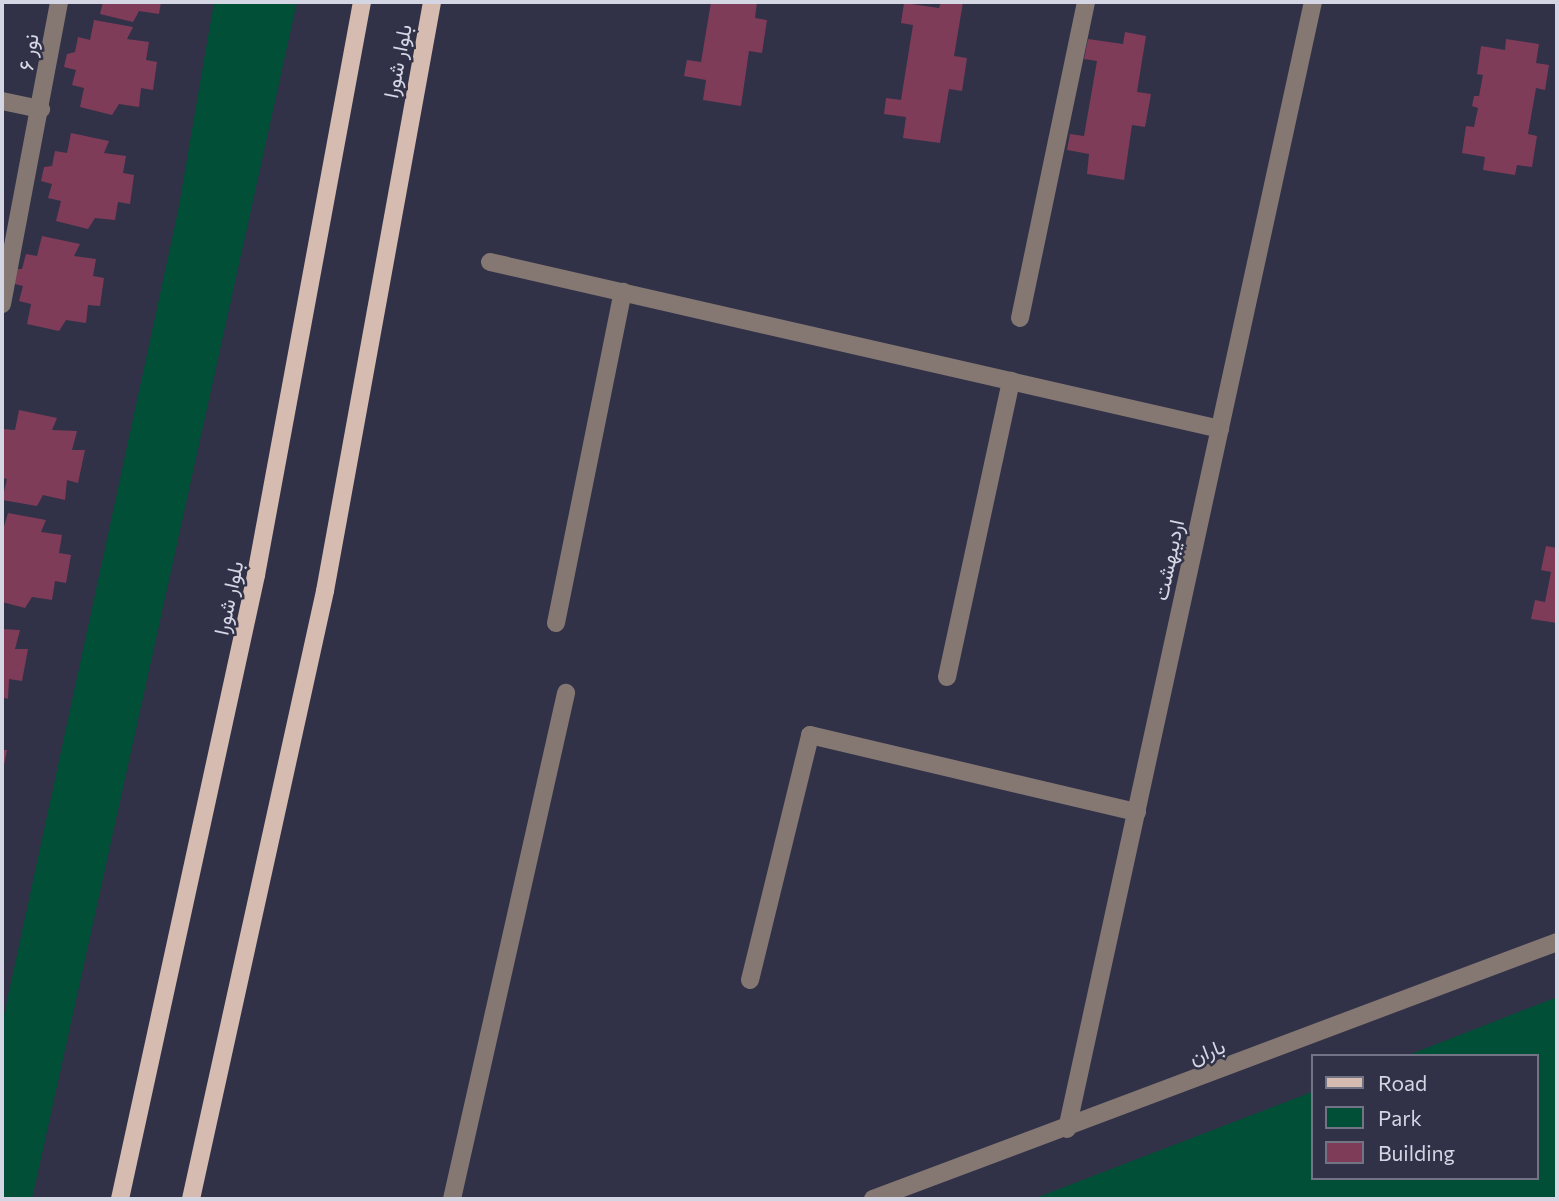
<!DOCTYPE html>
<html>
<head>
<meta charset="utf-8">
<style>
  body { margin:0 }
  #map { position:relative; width:1559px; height:1201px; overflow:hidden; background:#313148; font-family:Commissioner,Vazirmatn,sans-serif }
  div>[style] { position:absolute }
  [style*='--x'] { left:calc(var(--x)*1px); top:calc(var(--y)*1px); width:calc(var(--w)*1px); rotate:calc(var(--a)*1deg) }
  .green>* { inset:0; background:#004f36 }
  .building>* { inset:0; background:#7f3c59 }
  .minor>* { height:18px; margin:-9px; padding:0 9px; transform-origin:9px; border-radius:9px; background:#857873 }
  .major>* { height:18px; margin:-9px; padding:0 9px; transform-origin:9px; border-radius:9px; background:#d5bbb0 }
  span { translate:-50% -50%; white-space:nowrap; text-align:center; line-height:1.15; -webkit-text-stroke:5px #313148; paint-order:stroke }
  .street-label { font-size:21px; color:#d5d6e4 }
  .frame { position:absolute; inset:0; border:4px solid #d5d6e4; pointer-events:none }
  .legend { position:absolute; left:1311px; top:1054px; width:228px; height:126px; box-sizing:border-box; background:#313148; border:2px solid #737386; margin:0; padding:9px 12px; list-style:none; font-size:21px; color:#d5d6e4 }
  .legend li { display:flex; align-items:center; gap:14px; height:35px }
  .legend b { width:35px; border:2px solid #737386 }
</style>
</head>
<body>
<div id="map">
  <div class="green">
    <div style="clip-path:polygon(214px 2px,297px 2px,32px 1199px,2px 1199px,2px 1024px,178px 211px)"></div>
    <div style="clip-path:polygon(1557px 997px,1557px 1199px,1033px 1199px,1312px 1092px,1312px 1178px,1536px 1178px,1536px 1056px,1406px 1056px)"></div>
  </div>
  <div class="building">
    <div style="clip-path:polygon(103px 2px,161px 2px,159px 14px,139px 11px,133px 22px,100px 14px)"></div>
    <div style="clip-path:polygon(711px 2px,757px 2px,755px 18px,767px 20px,762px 53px,749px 51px,741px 106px,703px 100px,706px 80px,684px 76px,687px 60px,701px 62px)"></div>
    <div style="clip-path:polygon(941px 2px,963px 2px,954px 56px,967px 58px,962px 91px,949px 89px,940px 143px,903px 138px,906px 117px,884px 114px,886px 98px,901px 100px,913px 25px,901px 23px,904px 3px,939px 8px)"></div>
    <div style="clip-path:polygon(94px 20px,133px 27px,127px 39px,149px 42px,146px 60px,157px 62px,153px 90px,141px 88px,139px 107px,119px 104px,112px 115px,80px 107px,84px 88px,72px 85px,76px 70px,64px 67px,67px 54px,75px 52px,78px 37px,90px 40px)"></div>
    <div style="clip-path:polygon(1125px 32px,1146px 36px,1137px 92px,1151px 94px,1145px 127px,1132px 125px,1124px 180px,1087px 174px,1089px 154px,1067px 150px,1070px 134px,1084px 136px,1097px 61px,1084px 59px,1088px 39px,1123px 44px)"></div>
    <div style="clip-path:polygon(1506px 39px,1539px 44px,1536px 63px,1549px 65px,1545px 90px,1536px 88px,1528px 134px,1537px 136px,1532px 167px,1517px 165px,1515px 175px,1483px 170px,1485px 157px,1462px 153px,1466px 126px,1474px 127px,1478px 108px,1472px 106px,1474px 96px,1479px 96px,1483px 75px,1477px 74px,1481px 46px,1505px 50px)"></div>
    <div style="clip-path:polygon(71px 133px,109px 141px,104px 153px,126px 156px,123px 173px,134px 175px,130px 204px,118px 202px,115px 220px,95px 218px,88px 229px,56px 221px,61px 201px,48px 198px,52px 184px,41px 181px,44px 167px,52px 166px,55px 151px,67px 153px)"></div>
    <div style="clip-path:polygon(42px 236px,80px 244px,74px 256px,96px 259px,93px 276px,104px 278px,100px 306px,88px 305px,86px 323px,66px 320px,59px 331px,27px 324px,31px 304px,19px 301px,23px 286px,11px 283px,15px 269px,22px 269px,26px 254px,37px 256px)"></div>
    <div style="clip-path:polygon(19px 410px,57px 418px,52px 430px,77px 431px,72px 450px,85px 450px,78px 483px,67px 480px,65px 500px,43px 495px,37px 506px,2px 500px,7px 479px,2px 478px,2px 435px,3px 429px,15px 430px)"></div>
    <div style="clip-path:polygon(8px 513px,46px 520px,41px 532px,62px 535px,59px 553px,71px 555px,66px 583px,55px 581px,52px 600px,32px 597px,25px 608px,2px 602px,2px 533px)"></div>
    <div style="clip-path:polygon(1546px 546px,1557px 548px,1557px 623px,1531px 619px,1535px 600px,1545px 602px,1551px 572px,1541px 570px)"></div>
    <div style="clip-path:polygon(2px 629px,20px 630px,15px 649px,28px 649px,22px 681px,9px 679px,8px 699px,2px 697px)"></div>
    <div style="clip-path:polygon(2px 750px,7px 750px,3px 770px,2px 770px)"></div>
  </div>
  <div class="minor">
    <div style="--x:2;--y:101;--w:40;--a:12"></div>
    <div style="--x:490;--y:262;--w:749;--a:12.89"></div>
    <div style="--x:2;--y:304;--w:307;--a:-79.3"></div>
    <div style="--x:1020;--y:318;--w:323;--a:-78.2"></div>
    <div style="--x:556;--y:623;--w:338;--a:-78.6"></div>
    <div style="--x:947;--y:677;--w:303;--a:-77.8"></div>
    <div style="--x:750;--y:980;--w:252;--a:-76.2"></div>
    <div style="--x:810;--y:735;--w:336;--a:13.3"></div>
    <div style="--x:1067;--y:1129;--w:1154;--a:-77.69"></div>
    <div style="--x:452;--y:1199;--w:519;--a:-77.3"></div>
    <div style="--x:873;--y:1199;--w:731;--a:-20.59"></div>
  </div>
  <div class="major">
    <div style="--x:120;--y:1199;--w:639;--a:-77.7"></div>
    <div style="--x:256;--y:575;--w:583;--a:-79.52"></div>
    <div style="--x:191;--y:1199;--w:623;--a:-77.57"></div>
    <div style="--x:325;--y:591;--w:599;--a:-79.7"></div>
  </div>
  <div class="street-label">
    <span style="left:28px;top:52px;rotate:-81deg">نور ۶</span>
    <span style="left:397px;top:61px;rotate:-79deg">بلوار شورا</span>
    <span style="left:1168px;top:560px;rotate:-78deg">اردیبهشت</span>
    <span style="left:228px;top:598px;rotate:-78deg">بلوار شورا</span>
    <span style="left:1207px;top:1051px;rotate:-21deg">باران</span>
  </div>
  <div class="frame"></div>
  <ul class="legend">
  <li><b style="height:9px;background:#d5bbb0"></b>Road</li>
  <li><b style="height:19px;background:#004f36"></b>Park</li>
  <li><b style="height:19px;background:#7f3c59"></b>Building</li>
  </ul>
</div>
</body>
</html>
